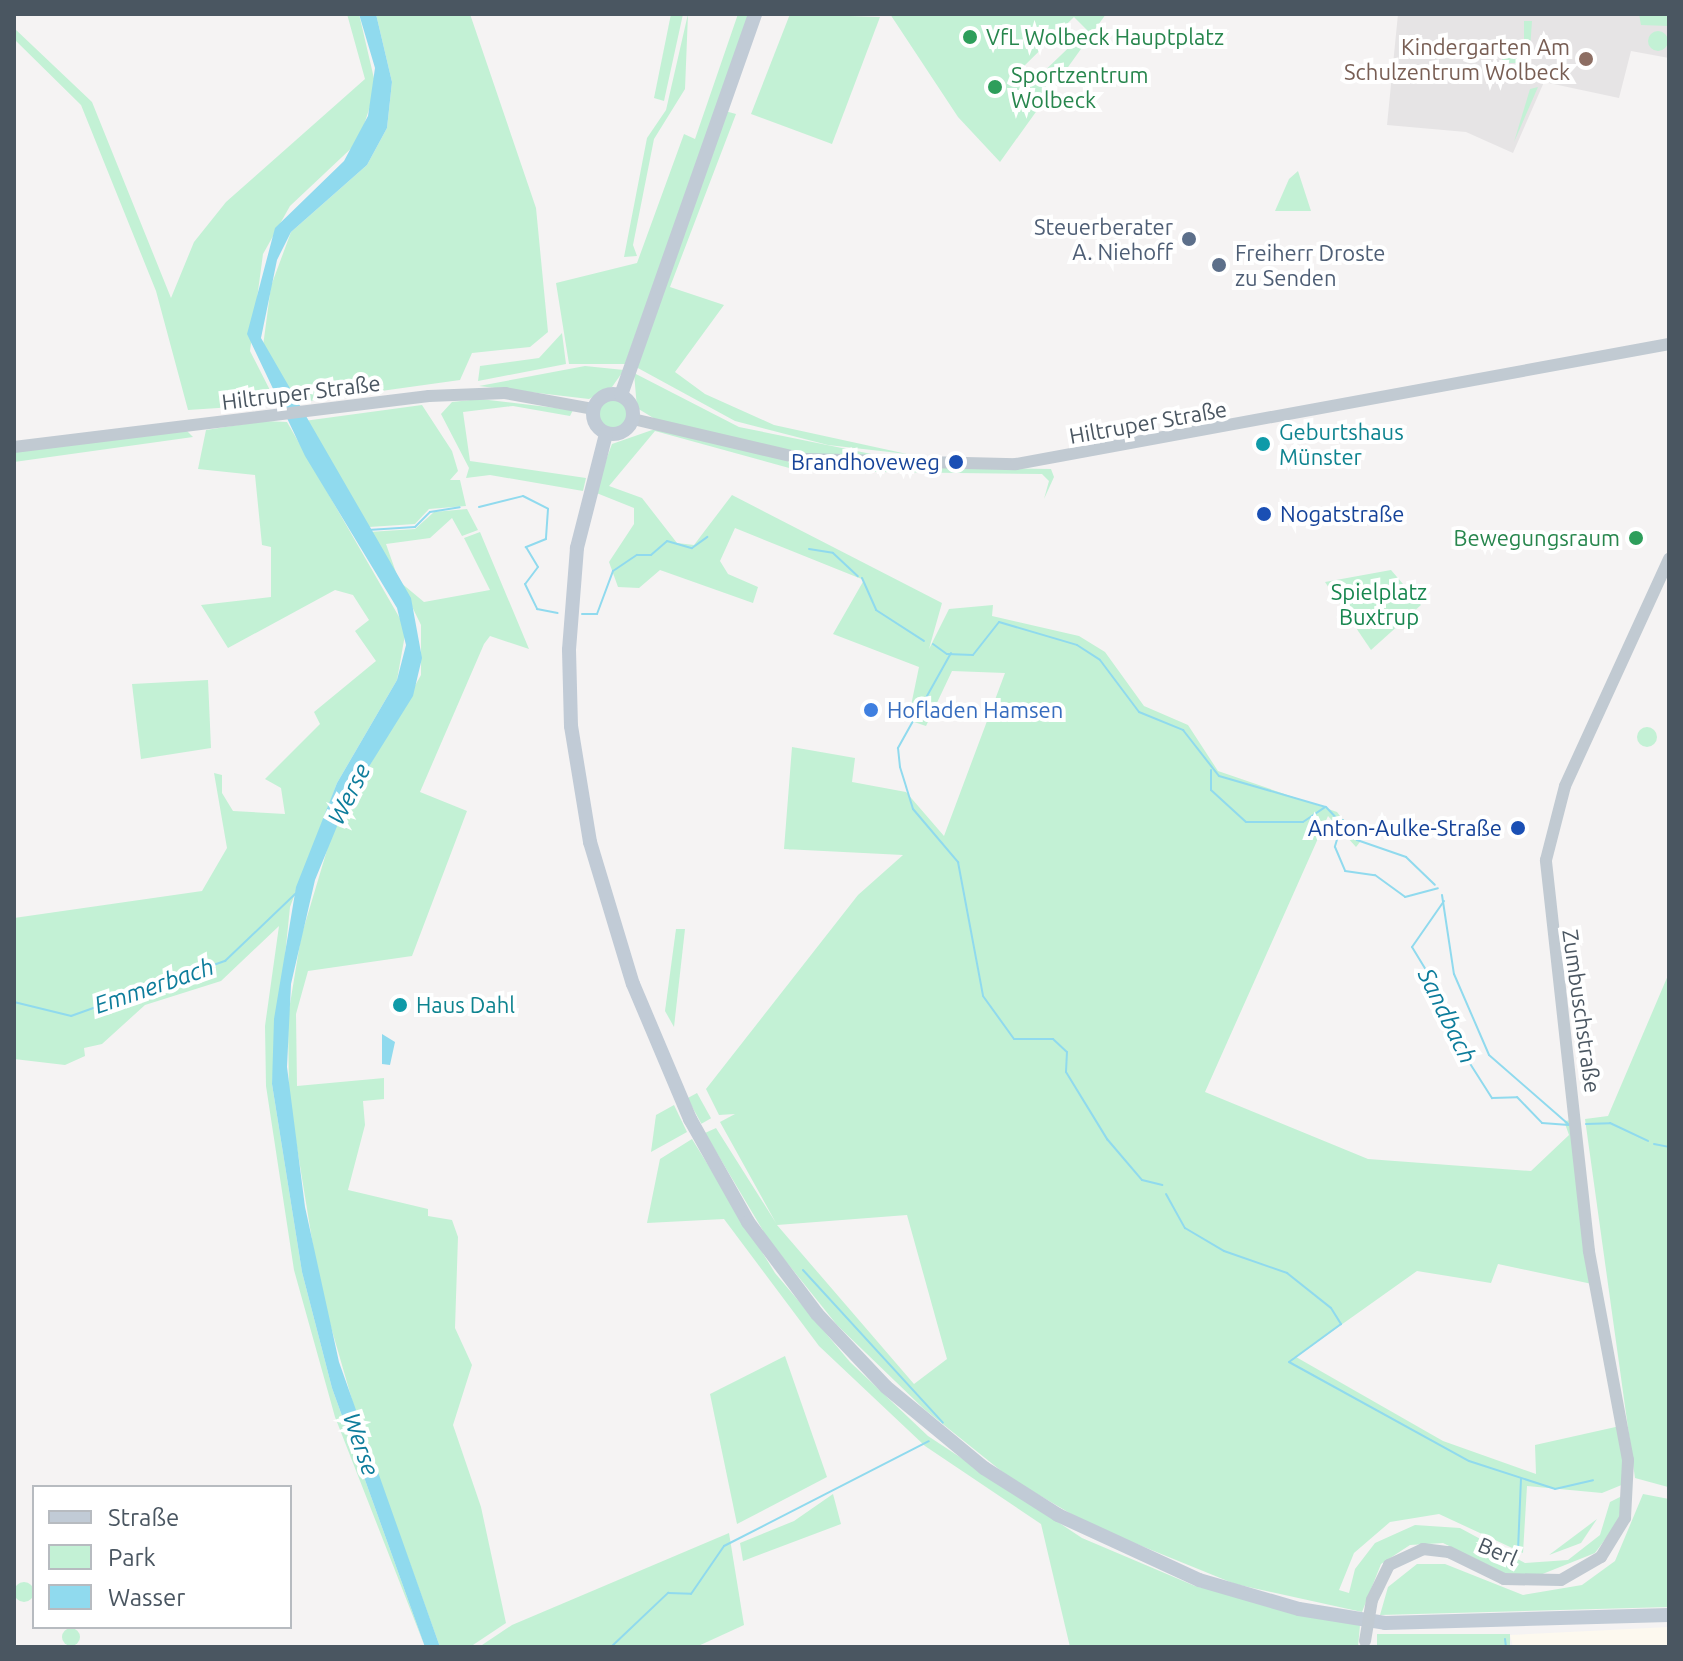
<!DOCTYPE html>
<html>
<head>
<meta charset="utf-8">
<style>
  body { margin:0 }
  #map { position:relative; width:1683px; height:1661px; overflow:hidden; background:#f5f3f3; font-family:Ubuntu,sans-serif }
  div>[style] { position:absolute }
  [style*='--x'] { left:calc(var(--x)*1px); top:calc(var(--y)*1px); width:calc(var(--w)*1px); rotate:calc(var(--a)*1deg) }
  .commercial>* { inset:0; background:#fdf9ef }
  .education>* { inset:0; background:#e6e4e5 }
  .green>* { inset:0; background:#c3f1d5; transform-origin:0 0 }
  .round { border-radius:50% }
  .water>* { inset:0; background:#90daee }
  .stream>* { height:2px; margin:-1px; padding:0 1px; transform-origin:1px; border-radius:1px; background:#90daee }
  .tertiary>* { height:12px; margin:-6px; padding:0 6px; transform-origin:6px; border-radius:6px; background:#c1cad2 }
  .secondary>* { height:14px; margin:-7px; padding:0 7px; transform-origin:7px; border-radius:7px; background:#c1cbd6 }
  .secondary>.ring { margin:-7px; padding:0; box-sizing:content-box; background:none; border:14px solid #c1cbd6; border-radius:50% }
  .tertiary-bridge>* { height:12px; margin:-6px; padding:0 6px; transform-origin:6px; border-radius:6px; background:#c1cad2 }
  .dots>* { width:22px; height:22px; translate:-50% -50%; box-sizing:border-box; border:4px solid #fff; border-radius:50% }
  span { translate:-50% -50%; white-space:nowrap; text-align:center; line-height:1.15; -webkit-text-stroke:8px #fff; paint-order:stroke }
  .leisure-label { font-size:22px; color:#27864d }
  .left { translate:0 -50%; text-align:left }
  .right { translate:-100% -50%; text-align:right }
  .education-label { font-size:22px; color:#785e54 }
  .service-label { font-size:22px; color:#4e5e75 }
  .street-label { font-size:22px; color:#4a5661 }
  .culture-label { font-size:22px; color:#0d838f }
  .transit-label { font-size:22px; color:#164399 }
  .park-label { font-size:22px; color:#17864f }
  .shop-label { font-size:22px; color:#366cbe }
  .water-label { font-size:24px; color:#0c7c9b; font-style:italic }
  .frame { position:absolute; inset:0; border:16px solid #4a5661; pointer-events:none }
  .legend { position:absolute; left:32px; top:1485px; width:260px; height:144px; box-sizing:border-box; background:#fff; border:2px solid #b7bbc0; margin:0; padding:10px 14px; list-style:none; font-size:24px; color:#4a5661 }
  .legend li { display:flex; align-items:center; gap:16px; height:40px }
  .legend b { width:40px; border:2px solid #b7bbc0 }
</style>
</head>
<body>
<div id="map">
  <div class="commercial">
    <div style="clip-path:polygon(1669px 1627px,1669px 1647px,1513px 1647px,1510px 1635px)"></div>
  </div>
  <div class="education">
    <div style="clip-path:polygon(1398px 14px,1669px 14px,1669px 58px,1631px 51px,1619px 98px,1544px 82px,1513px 153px,1466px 132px,1387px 125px)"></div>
  </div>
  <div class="green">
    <div style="clip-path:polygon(347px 14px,359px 14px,376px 87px,359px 141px,290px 206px,263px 254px,250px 351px,277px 404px,188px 410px,156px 291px,81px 105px,14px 39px,14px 28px,92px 102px,171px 298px,194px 242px,226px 202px,365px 79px)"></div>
    <div style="clip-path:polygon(376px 14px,470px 14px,536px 208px,548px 332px,530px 347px,472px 353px,460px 380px,295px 403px,263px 346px,271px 286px,291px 232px,367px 165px,387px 128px,392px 82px)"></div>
    <div style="clip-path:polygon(671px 14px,683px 14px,664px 101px,654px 98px)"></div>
    <div style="clip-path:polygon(688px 14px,685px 89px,654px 139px,633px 245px,637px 256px,624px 257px,647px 138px,666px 110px)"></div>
    <div style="clip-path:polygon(738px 14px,750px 14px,625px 364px,569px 364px,556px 283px,637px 263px,684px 134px,695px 139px)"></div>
    <div style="clip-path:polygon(790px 14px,880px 17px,832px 144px,751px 114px)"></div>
    <div style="clip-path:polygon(evenodd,890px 14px,1106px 14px,1000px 162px,958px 117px,890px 14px,1074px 17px,1087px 30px,1034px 81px,1022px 68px,1074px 17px)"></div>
    <div style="clip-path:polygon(1639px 14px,1667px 14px,1669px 26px,1641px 25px)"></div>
    <div style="clip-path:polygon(1524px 21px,1532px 21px,1529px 63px,1502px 63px,1502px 55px,1524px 55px)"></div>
    <div class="round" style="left:1648px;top:31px;width:20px;height:20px"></div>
    <div class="round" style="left:1551px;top:66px;width:18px;height:18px"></div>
    <div style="clip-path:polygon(1538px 87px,1514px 142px,1530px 89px)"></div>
    <div style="clip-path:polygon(725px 111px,736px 114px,670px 287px,724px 305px,675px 372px,705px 394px,774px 425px,907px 454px,828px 445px,735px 421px,636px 367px)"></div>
    <div style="clip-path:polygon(1298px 171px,1311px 211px,1275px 211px,1289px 179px)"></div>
    <div style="clip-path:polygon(562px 333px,566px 364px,478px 381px,480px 366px,539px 358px)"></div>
    <div style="clip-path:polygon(585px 366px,624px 370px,612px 387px,589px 399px,479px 386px)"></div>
    <div style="clip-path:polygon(634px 373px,739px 427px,886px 457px,806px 456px,660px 422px,637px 408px)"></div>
    <div class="round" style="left:597px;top:398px;width:32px;height:32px"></div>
    <div style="clip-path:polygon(480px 399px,573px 410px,570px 416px,513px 406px,463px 412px,470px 461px,586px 478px,583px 491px,490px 475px,466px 478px,469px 468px,441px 414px,452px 402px)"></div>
    <div style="clip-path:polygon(422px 405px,452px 451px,458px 471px,450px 480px,460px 480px,466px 506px,429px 509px,415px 524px,369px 527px,304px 421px)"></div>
    <div style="clip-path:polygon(264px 421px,287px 422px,406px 629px,397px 680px,337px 783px,290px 907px,272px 1084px,302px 1272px,332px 1388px,425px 1647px,335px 1417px,294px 1270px,266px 1086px,265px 1026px,279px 926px,221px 981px,145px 1005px,102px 1044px,84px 1048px,85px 1056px,65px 1065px,14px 1059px,14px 918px,202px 891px,227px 848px,214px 773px,222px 775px,222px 793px,233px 811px,285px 814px,281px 788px,265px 779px,320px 724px,314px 712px,376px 661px,355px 631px,369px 620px,353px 595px,335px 590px,228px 648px,201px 605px,271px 597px,271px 547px,262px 545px,255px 475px,198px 469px,206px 430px)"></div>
    <div style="clip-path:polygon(evenodd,655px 429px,821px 465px,1051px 469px,1054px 477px,1044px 499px,1049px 481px,1042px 474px,800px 471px,655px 431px,609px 486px,642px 498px,677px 543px,694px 545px,732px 495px,942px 603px,929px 649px,949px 609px,993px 605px,992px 616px,1079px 636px,1105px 652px,1144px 706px,1188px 725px,1218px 771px,1337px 812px,1360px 842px,1356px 847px,1328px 816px,1205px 1092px,1368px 1159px,1531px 1171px,1569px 1135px,1564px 1121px,1572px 1120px,1592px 1284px,1498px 1264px,1491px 1283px,1417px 1271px,1296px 1357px,1443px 1441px,1536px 1474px,1535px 1445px,1620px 1426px,1624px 1484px,1602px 1493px,1527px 1486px,1523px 1553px,1439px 1514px,1390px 1522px,1354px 1553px,1339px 1590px,1349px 1593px,1355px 1569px,1375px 1543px,1415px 1525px,1460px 1528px,1525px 1563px,1568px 1560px,1600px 1535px,1610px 1502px,1624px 1495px,1618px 1522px,1595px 1553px,1535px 1577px,1504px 1573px,1443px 1543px,1410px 1545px,1381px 1564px,1362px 1612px,1235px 1584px,1090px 1525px,1010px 1478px,924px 1409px,837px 1325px,768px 1239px,705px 1133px,716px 1128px,776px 1223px,720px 1122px,735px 1114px,719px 1115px,706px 1089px,858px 895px,903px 855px,784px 849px,792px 747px,855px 758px,852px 782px,906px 792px,944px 836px,1005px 673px,952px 671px,926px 726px,908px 720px,919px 667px,833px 634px,864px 580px,735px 528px,720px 561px,728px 574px,758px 587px,753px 603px,660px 570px,639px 588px,618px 587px,609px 562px,634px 524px,634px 508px,594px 492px,612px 444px,655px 429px,907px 1215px,947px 1359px,914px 1384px,777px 1225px,907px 1215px)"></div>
    <div style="clip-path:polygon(187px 431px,193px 437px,14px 462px,14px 451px)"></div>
    <div style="clip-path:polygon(467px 509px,478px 530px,462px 536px,452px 518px,430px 538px,386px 544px,398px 578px,369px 532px,415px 529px,434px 512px)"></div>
    <div style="clip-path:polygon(480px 532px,529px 649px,490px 636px,484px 644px,420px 792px,467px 811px,412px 956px,308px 971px,296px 1014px,297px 1086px,384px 1078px,384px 1099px,363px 1101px,365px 1125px,348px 1190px,428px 1209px,428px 1216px,452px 1220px,458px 1237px,455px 1328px,472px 1365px,453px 1425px,481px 1507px,506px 1623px,470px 1647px,440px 1647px,357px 1417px,320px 1289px,289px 1098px,288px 1016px,301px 937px,333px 830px,421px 675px,421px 625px,400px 582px,424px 602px,490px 590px,464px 538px)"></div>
    <div style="clip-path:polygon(1391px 570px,1421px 605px,1371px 650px,1325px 582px)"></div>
    <div style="clip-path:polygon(208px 680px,211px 748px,141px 759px,132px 684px)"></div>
    <div class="round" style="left:1637px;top:727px;width:20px;height:20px"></div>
    <div style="clip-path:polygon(676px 929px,685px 929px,674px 1027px,665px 1011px)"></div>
    <div style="clip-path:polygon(1669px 973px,1669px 1486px,1668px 1487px,1635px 1478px,1585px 1119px,1608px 1116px)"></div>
    <div style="left:697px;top:1093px;width:29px;height:11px;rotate:61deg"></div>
    <div style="clip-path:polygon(674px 1105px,687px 1132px,651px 1152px,656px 1115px)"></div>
    <div style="clip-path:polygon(692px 1139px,775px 1273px,850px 1362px,928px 1436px,1082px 1538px,1195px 1586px,1360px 1625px,1358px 1647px,1070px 1647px,1041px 1524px,925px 1446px,819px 1346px,724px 1219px,647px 1223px,660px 1159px)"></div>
    <div style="clip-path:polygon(785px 1356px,827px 1477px,737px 1524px,710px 1394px)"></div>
    <div style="clip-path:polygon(833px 1494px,841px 1524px,743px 1561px,740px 1543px,794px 1521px)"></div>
    <div style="clip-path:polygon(1643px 1494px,1669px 1499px,1669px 1607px,1380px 1615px,1388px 1587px,1417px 1564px,1445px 1564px,1523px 1595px,1582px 1585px,1615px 1561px)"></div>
    <div style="clip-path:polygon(1597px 1519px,1581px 1543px,1549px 1555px)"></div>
    <div style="clip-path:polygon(729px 1533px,744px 1625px,696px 1647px,479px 1647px,512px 1625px)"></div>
    <div class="round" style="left:14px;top:1582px;width:20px;height:20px"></div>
    <div class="round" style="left:62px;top:1628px;width:18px;height:18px"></div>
    <div style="left:1377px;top:1634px;width:133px;height:13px"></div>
  </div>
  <div class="water">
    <div style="clip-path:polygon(359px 14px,376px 14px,392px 82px,387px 128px,367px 165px,291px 232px,277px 260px,261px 338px,411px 598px,422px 658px,413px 696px,347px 802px,315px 880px,291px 984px,287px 1067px,305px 1207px,339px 1362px,440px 1647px,425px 1647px,332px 1388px,302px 1272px,272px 1084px,274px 1019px,296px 887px,337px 783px,397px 680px,406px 645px,397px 608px,305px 456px,247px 334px,275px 228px,344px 161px,368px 116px,375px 68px)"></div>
    <div style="clip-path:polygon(382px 1034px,395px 1042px,390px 1065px,382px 1064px)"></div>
  </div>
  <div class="stream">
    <div style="--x:479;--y:507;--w:45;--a:-14"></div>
    <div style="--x:523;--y:496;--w:28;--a:27"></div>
    <div style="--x:548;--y:509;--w:30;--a:94"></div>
    <div style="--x:546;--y:539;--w:22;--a:158"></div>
    <div style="--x:526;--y:547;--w:23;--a:59"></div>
    <div style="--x:538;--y:567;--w:21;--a:127"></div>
    <div style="--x:525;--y:584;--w:28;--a:64"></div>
    <div style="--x:537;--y:609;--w:21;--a:11"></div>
    <div style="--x:368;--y:530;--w:47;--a:-3.7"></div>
    <div style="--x:415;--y:527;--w:21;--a:-45"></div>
    <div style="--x:430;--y:512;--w:30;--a:-9"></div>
    <div style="--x:809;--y:549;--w:24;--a:9"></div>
    <div style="--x:833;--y:553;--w:34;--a:43"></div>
    <div style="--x:862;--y:578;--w:35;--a:66"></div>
    <div style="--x:876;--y:610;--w:57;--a:32.9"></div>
    <div style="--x:582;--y:614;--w:15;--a:0"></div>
    <div style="--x:597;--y:614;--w:46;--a:-69.6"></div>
    <div style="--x:613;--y:571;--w:29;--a:-34"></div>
    <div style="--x:637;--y:555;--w:14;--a:0"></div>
    <div style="--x:651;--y:555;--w:21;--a:-41"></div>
    <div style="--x:667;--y:541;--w:26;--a:16"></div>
    <div style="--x:692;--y:548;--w:19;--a:-36"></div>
    <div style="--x:933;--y:644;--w:17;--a:36"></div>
    <div style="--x:947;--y:654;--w:26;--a:2"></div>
    <div style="--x:973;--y:655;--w:42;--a:-51.8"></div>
    <div style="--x:999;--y:622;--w:81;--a:16.4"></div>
    <div style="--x:1077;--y:645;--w:27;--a:33"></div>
    <div style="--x:1100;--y:660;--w:65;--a:53.1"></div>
    <div style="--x:1139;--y:712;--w:48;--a:22.2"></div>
    <div style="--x:1183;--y:730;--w:58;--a:52"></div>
    <div style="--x:1219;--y:776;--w:111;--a:16.2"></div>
    <div style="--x:1326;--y:807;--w:45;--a:46.8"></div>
    <div style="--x:1357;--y:840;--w:52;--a:19.1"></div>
    <div style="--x:1406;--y:857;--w:40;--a:44"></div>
    <div style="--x:951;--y:653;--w:109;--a:119.2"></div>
    <div style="--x:898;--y:748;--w:19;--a:84"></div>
    <div style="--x:900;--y:767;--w:44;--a:72.8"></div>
    <div style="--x:913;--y:809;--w:70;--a:49.7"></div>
    <div style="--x:958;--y:862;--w:136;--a:79.4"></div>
    <div style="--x:983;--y:996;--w:53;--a:54.2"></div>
    <div style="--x:1014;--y:1039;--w:39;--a:0"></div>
    <div style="--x:1053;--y:1039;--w:19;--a:43"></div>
    <div style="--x:1067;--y:1052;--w:20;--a:93"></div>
    <div style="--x:1066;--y:1072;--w:79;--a:58.5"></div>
    <div style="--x:1107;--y:1139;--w:54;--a:49.5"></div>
    <div style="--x:1142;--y:1180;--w:21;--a:14"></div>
    <div style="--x:1211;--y:770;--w:20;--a:90"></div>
    <div style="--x:1211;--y:790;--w:47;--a:42.4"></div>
    <div style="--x:1246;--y:822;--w:57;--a:0"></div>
    <div style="--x:1303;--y:822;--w:27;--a:-34"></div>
    <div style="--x:1343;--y:820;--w:28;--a:107"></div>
    <div style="--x:1335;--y:847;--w:26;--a:67"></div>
    <div style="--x:1345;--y:871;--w:30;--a:8"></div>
    <div style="--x:1375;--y:875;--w:37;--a:36"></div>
    <div style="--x:1405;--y:897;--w:34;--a:-15"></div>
    <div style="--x:1442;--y:895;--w:80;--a:81.4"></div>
    <div style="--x:1454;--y:974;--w:88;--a:66.6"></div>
    <div style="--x:1489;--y:1055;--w:105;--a:41.1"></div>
    <div style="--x:1444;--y:901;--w:56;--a:124.8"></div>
    <div style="--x:1412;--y:947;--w:60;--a:58.7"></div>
    <div style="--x:1443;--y:998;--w:44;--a:74.1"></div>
    <div style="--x:1455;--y:1040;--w:69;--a:57.5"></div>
    <div style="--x:1492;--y:1098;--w:25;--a:-2"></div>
    <div style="--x:1517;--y:1097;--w:36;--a:46"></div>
    <div style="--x:1542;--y:1123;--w:27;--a:4"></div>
    <div style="--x:14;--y:1002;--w:59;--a:13.8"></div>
    <div style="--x:71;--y:1016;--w:164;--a:-19.7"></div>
    <div style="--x:225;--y:961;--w:97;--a:-43.7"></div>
    <div style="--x:1586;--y:1124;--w:24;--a:-2"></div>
    <div style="--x:1610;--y:1123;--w:42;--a:25.3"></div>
    <div style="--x:1654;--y:1144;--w:15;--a:11"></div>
    <div style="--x:1166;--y:1194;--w:39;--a:61"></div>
    <div style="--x:1185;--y:1228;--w:45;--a:30.5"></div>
    <div style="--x:1224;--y:1251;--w:67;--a:19.2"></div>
    <div style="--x:1287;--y:1273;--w:56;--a:38.5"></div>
    <div style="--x:1331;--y:1308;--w:19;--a:58"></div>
    <div style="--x:1341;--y:1324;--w:64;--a:143.8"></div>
    <div style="--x:1289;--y:1362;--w:205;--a:28.8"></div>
    <div style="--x:1469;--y:1461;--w:90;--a:18"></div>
    <div style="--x:1555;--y:1489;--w:39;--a:-13"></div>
    <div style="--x:803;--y:1270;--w:207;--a:47.5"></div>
    <div style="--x:1518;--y:1550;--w:71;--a:-87.6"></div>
    <div style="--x:1505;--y:1639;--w:8;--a:83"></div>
    <div style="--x:611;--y:1647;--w:79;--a:-43.5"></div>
    <div style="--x:668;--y:1593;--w:23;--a:2"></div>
    <div style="--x:691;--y:1594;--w:58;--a:-55.5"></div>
    <div style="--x:724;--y:1546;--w:230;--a:-27.1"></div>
  </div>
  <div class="tertiary">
    <div style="--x:633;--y:419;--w:176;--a:13.2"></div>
    <div style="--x:804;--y:459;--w:212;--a:1.4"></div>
    <div style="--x:1016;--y:464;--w:664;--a:-10.41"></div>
    <div style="--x:14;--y:447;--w:418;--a:-7"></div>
    <div style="--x:429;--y:396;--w:76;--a:-2.3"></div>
    <div style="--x:505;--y:393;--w:89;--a:10.3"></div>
    <div style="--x:1372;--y:1600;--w:39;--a:-64"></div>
    <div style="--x:1389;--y:1565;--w:38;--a:-25"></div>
    <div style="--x:1423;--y:1549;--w:26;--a:7"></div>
    <div style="--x:1449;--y:1552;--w:61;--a:26.1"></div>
    <div style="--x:1504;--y:1579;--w:57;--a:1"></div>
    <div style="--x:1561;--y:1580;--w:46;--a:-29.9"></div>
    <div style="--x:1601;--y:1557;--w:46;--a:-58.4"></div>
    <div style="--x:1625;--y:1518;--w:58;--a:-87"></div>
    <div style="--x:1628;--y:1460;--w:213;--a:-100.6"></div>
    <div style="--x:1589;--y:1251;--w:393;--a:-96.3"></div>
    <div style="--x:1546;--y:860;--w:76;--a:-75.6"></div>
    <div style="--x:1565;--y:786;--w:250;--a:-65.4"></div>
  </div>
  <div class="secondary">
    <div class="ring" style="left:593px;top:394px;width:26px;height:26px"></div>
    <div style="--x:621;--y:395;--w:404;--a:-70.6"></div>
    <div style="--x:606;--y:434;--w:118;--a:104.3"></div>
    <div style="--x:577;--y:548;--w:102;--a:94.5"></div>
    <div style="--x:569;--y:650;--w:76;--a:88.5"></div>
    <div style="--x:571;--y:726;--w:118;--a:80.7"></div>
    <div style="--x:590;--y:842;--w:148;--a:73.2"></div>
    <div style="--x:633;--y:984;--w:147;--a:67.1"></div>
    <div style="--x:690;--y:1119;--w:118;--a:60.6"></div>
    <div style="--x:748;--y:1222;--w:115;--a:53.1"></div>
    <div style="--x:817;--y:1314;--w:100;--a:46.6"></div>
    <div style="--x:886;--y:1387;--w:127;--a:39.6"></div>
    <div style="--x:984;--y:1468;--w:88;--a:32.4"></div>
    <div style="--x:1058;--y:1515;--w:155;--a:24.7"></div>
    <div style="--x:1199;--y:1580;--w:104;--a:16.2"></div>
    <div style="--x:1299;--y:1609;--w:87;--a:9.2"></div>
    <div style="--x:1385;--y:1623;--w:284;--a:-1.6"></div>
  </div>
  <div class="tertiary-bridge">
    <div style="--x:1365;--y:1641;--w:42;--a:-80.3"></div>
  </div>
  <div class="dots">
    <div style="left:970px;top:37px;background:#2e9e5b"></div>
    <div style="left:1586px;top:59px;background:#8d6e63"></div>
    <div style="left:995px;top:87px;background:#2e9e5b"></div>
    <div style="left:1189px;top:239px;background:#5c6f8a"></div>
    <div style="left:1219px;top:265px;background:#5c6f8a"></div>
    <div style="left:1263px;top:444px;background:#0f9aa8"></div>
    <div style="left:956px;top:462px;background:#1a4fb4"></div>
    <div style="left:1264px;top:514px;background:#1a4fb4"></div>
    <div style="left:1636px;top:538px;background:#2e9e5b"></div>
    <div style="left:871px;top:710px;background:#3f7fe0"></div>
    <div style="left:1518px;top:828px;background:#1a4fb4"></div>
    <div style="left:400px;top:1005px;background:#0f9aa8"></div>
  </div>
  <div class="leisure-label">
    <span class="left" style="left:986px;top:37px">VfL Wolbeck Hauptplatz</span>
    <span class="left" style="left:1011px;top:87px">Sportzentrum<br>Wolbeck</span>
    <span class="right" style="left:1620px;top:538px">Bewegungsraum</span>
  </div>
  <div class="education-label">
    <span class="right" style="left:1570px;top:59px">Kindergarten Am<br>Schulzentrum Wolbeck</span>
  </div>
  <div class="service-label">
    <span class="right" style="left:1173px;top:239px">Steuerberater<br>A. Niehoff</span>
    <span class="left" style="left:1235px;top:265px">Freiherr Droste<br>zu Senden</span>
  </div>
  <div class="street-label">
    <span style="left:301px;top:392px;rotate:-7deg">Hiltruper Straße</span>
    <span style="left:1148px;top:422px;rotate:-10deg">Hiltruper Straße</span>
    <span style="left:1582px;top:1011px;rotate:82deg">Zumbuschstraße</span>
    <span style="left:1498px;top:1551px;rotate:23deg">Berl</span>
  </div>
  <div class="culture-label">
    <span class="left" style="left:1279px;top:444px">Geburtshaus<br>Münster</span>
    <span class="left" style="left:416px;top:1005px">Haus Dahl</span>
  </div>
  <div class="transit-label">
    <span class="right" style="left:940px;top:462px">Brandhoveweg</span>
    <span class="left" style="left:1280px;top:514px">Nogatstraße</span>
    <span class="right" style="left:1502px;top:828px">Anton-Aulke-Straße</span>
  </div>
  <div class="park-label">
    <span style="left:1379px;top:604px">Spielplatz<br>Buxtrup</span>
  </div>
  <div class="shop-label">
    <span class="left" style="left:887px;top:710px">Hofladen Hamsen</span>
  </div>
  <div class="water-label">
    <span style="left:349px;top:794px;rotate:-63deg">Werse</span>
    <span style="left:154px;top:986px;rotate:-19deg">Emmerbach</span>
    <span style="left:1447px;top:1016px;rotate:64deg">Sandbach</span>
    <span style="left:361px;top:1444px;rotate:71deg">Werse</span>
  </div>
  <div class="frame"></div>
  <ul class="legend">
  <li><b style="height:10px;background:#c1cbd6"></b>Straße</li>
  <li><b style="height:22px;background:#c3f1d5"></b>Park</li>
  <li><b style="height:22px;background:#90daee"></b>Wasser</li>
  </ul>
</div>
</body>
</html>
